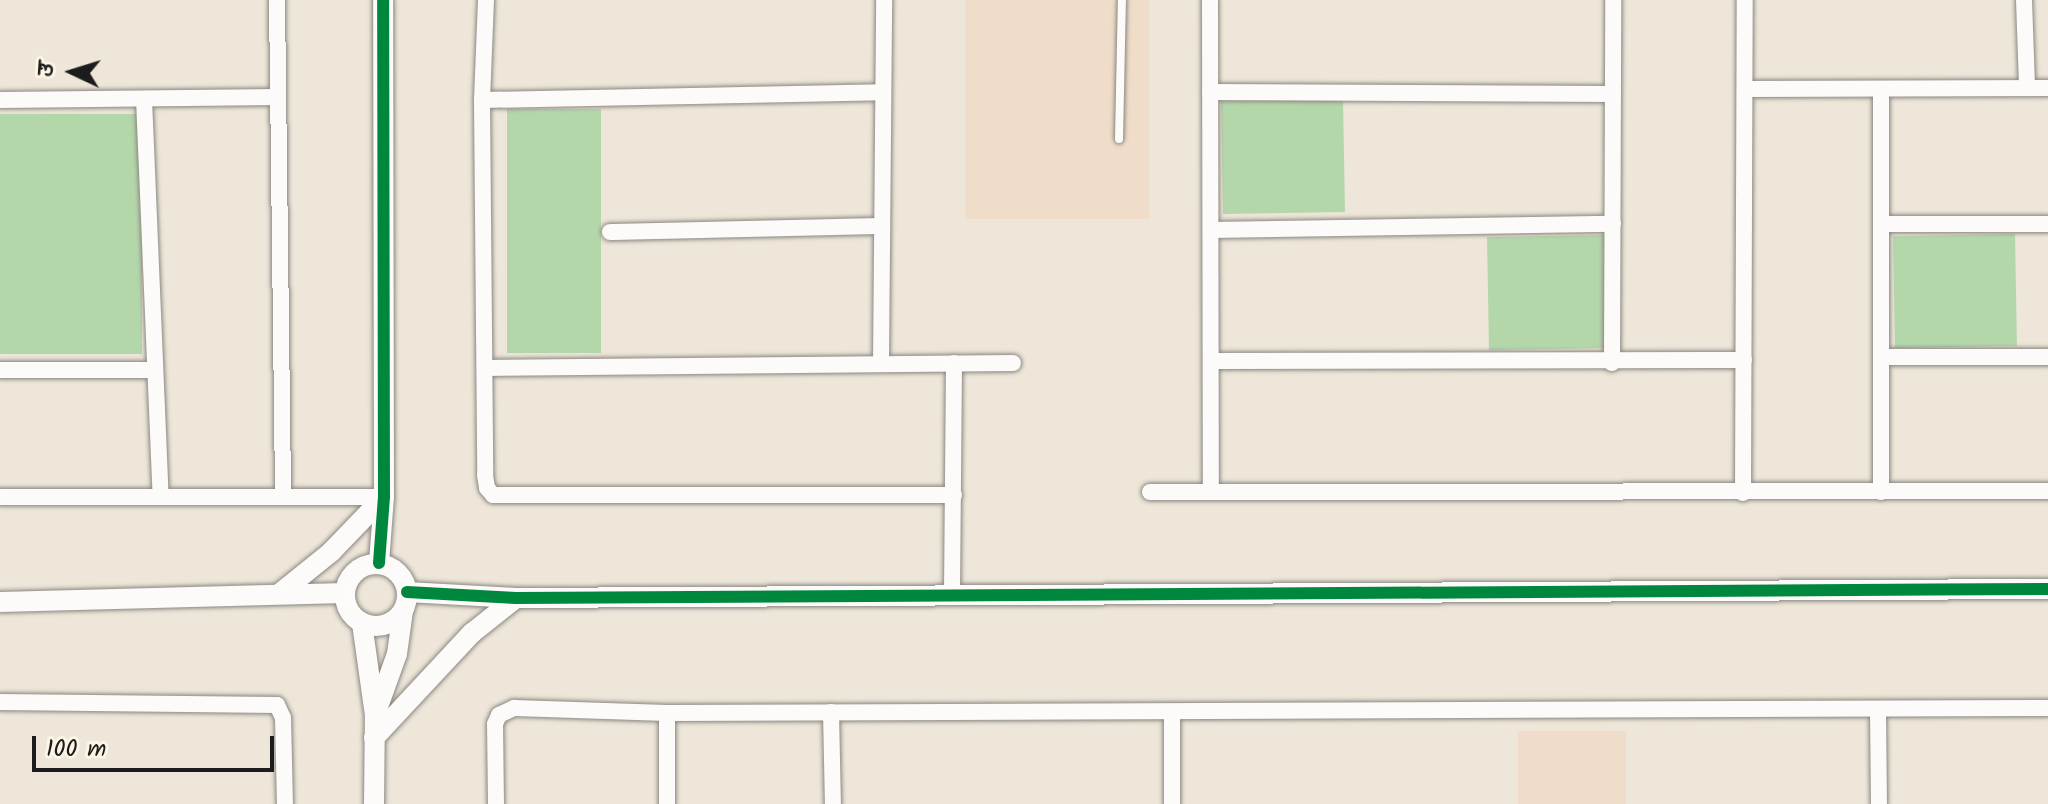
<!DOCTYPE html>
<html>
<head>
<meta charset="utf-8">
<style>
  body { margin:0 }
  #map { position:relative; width:2048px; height:804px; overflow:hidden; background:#ede6d9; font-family:Kalam,"Playpen Sans Deva",sans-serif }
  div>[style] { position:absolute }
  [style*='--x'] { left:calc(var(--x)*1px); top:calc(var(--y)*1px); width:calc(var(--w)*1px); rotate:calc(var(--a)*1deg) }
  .built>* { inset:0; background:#efddc9; transform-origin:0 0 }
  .green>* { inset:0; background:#b4d7aa; transform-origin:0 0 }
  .roads { filter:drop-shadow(0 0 2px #8b8781) drop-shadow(0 0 2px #8b8781) }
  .service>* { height:8px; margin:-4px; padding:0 4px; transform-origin:4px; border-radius:4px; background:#fcfbf9 }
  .minor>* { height:16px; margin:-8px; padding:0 8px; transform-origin:8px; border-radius:8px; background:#fcfbf9 }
  .tertiary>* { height:20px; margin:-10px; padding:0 10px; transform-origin:10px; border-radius:10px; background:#fcfbf9 }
  .tertiary>.ring { margin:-10px; padding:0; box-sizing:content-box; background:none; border:20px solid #fcfbf9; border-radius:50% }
  .cycleway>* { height:12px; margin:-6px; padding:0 6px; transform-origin:6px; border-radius:6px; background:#00873e }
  span { translate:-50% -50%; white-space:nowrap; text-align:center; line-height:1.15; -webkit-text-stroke:6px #fcf5e5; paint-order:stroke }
  .north { position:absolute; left:32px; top:32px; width:80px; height:80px; -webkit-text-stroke:6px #fcf5e5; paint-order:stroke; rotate:274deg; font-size:22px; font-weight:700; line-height:32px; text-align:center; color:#1c1c1c }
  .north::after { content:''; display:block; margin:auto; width:28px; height:36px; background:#1c1c1c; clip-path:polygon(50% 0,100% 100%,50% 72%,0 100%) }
  .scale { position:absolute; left:32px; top:736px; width:242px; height:36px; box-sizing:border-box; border:4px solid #1c1c1c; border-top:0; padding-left:10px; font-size:24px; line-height:28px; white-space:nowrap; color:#1c1c1c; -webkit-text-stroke:6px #fcf5e5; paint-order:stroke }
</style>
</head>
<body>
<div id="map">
  <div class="built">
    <div style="left:965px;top:0;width:184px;height:219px"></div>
    <div style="left:1518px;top:731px;width:108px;height:73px"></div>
  </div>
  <div class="green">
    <div style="left:1343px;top:99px;width:113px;height:122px;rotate:89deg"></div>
    <div style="left:507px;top:109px;width:94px;height:244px"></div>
    <div style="left:142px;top:114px;width:240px;height:142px;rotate:90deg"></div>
    <div style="left:2015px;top:234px;width:112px;height:122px;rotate:89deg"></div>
    <div style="left:1609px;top:235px;width:113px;height:122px;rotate:89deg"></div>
  </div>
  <div class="roads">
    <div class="service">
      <div style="--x:1119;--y:139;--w:139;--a:-88.8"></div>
    </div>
    <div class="minor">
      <div style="--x:277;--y:0;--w:497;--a:89.3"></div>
      <div style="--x:486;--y:0;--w:100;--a:92.3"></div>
      <div style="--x:482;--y:100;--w:375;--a:89.5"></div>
      <div style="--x:485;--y:475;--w:13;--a:81"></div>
      <div style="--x:487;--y:488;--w:9;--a:49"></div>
      <div style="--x:493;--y:495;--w:461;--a:0"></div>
      <div style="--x:1210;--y:0;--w:492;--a:89.9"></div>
      <div style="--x:2024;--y:0;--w:88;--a:88"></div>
      <div style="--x:1745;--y:89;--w:303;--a:-0.2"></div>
      <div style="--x:1881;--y:89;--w:403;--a:90"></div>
      <div style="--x:1210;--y:92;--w:403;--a:0.3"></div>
      <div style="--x:144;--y:99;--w:398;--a:87.6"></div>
      <div style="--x:0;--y:100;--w:278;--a:-0.6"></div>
      <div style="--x:482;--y:100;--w:401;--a:-1.1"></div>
      <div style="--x:1881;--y:224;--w:167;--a:0"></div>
      <div style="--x:1211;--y:230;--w:402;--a:-0.9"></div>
      <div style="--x:610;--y:232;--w:272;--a:-1.3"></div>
      <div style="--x:1881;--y:357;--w:167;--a:0"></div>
      <div style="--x:1211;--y:361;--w:533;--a:-0.11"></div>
      <div style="--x:881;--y:363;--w:363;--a:-89.5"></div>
      <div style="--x:1612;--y:363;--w:363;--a:-89.8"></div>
      <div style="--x:485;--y:368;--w:528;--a:-0.54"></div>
      <div style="--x:0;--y:370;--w:155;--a:0"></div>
      <div style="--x:1150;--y:492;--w:898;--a:-0.06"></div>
      <div style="--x:1743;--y:493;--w:493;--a:-89.8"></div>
      <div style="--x:0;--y:497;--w:384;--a:0"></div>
      <div style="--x:952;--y:593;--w:230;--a:-89.5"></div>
      <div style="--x:0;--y:702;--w:277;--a:0.6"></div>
      <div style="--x:277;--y:705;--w:14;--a:65"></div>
      <div style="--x:283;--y:718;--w:86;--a:88.7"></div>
      <div style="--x:1878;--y:711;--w:93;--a:89.4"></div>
      <div style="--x:831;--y:712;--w:92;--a:88.8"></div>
      <div style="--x:1172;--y:712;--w:92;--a:90"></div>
      <div style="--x:667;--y:713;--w:91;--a:90"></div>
      <div style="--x:496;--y:804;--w:80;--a:-90.7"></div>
      <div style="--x:495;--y:724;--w:10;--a:-66"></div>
      <div style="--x:499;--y:715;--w:17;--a:-25"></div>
      <div style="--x:514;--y:708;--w:153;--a:1.9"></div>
      <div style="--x:667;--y:713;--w:1381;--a:-0.21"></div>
    </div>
    <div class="tertiary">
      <div style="--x:379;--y:563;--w:66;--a:-85.7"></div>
      <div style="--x:384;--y:497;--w:497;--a:-90.1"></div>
      <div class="ring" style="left:345px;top:564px;width:42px;height:42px"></div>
      <div style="--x:407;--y:592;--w:109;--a:3.2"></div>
      <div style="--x:516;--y:598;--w:1532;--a:-0.34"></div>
      <div style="--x:279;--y:594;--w:67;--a:-38.9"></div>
      <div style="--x:331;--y:552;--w:76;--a:-46.1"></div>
      <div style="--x:0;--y:602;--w:345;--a:-1.5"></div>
      <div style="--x:362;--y:623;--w:93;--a:82"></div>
      <div style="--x:374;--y:738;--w:144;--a:-47"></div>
      <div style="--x:472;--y:633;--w:56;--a:-38.5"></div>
      <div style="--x:374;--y:804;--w:89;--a:-89.4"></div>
      <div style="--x:375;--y:715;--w:65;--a:-70.2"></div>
      <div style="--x:397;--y:654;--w:43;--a:-82.1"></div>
    </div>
  </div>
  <div class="cycleway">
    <div style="--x:379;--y:563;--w:66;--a:-85.7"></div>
    <div style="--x:384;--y:497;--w:497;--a:-90.1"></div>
    <div style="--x:407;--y:592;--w:109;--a:3.2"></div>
    <div style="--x:516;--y:598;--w:1532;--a:-0.34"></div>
  </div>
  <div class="north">उ</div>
  <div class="scale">100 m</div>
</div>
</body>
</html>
